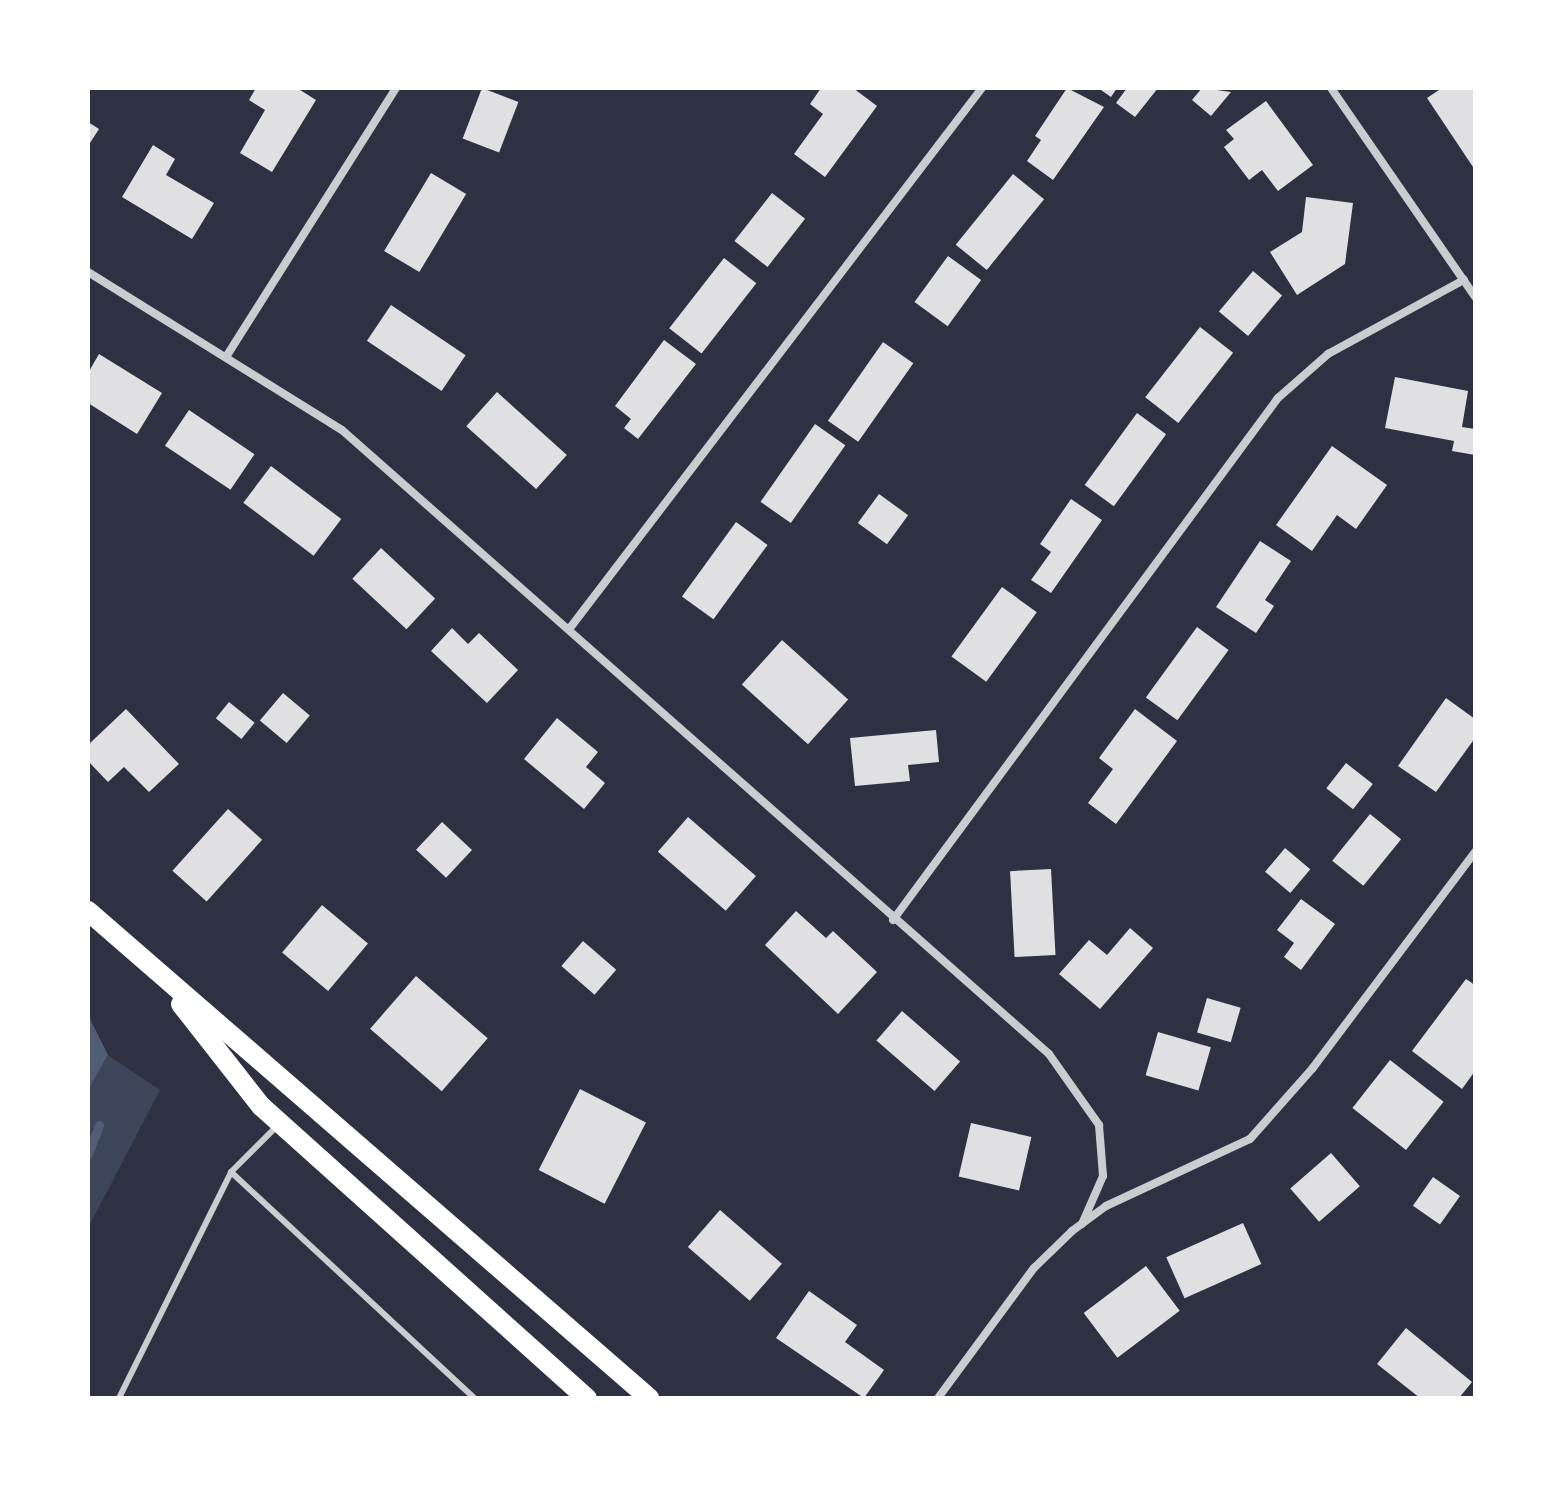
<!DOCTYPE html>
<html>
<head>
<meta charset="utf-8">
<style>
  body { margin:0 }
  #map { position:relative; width:1563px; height:1486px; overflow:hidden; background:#2d3142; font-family:"Open Sans",sans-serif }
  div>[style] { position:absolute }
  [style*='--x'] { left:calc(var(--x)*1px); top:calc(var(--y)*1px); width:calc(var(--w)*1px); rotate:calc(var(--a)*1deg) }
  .green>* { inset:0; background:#3c4559 }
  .water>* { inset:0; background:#4f5d75 }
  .stream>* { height:9px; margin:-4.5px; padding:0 4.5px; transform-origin:4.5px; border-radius:4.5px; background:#4f5d75 }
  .building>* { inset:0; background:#e0e0e3; transform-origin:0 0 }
  .service>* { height:6px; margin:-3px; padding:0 3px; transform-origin:3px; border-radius:3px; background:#caccd0 }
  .minor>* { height:8px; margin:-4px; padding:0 4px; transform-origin:4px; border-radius:4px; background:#caccd0 }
  .primary>* { height:20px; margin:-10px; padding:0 10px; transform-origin:10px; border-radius:10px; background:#fff }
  span { translate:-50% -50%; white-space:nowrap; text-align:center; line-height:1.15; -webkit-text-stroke:6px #fff; paint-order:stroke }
  .frame { position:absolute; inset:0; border:90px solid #fff; pointer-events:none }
</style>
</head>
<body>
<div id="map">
  <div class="green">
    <div style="clip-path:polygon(108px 1055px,160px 1090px,88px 1228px,88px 1090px)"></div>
  </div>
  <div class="water">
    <div style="clip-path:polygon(88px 1015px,108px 1055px,88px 1090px)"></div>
  </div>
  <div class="stream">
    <div style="--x:88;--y:1154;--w:31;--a:-69"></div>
  </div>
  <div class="building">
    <div style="clip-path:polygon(256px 88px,297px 88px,316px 100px,272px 172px,240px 153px,265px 110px,249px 100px)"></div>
    <div style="left:482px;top:88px;width:39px;height:54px;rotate:21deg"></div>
    <div style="clip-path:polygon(821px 88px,853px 88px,877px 106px,825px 177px,794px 154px,823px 114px,810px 104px)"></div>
    <div style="clip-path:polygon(1067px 88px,1104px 107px,1053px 180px,1027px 161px,1041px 140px,1035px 136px)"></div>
    <div style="clip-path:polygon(1098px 88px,1117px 88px,1111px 97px)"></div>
    <div style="clip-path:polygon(1127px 88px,1158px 88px,1135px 117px,1116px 103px)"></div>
    <div style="clip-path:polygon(1202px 88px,1231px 92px,1211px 116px,1192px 100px)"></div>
    <div style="clip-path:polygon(1442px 88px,1475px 88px,1475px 170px,1427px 98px)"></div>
    <div style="clip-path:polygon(1266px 101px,1313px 165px,1278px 191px,1262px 170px,1249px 180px,1224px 147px,1234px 139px,1226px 130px)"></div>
    <div style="clip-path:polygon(88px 122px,99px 129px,88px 146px)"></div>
    <div style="clip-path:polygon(153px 145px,175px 159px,166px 175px,214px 203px,192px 239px,122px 197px)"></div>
    <div style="left:431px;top:173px;width:41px;height:91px;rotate:31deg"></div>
    <div style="left:1013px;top:174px;width:40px;height:91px;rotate:39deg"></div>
    <div style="left:772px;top:193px;width:42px;height:61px;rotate:38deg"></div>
    <div style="clip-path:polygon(1306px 197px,1353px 203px,1345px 264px,1297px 295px,1270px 252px,1302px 232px)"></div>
    <div style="left:948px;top:256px;width:41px;height:57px;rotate:36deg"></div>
    <div style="left:724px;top:258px;width:41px;height:89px;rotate:38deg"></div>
    <div style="left:1253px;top:271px;width:38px;height:53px;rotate:40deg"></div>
    <div style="left:391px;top:305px;width:90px;height:43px;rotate:34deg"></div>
    <div style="left:1200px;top:327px;width:42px;height:89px;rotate:38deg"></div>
    <div style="clip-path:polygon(664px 340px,696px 364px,638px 439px,624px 428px,631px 419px,615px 406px)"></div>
    <div style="left:883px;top:342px;width:37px;height:96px;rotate:35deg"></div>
    <div style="clip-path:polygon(99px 354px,162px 393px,137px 434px,88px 403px,88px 373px)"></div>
    <div style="clip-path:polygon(1395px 377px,1468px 391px,1462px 427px,1475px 429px,1475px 455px,1452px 451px,1454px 441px,1385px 428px)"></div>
    <div style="left:497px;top:392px;width:94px;height:46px;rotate:42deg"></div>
    <div style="left:189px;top:410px;width:79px;height:43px;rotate:34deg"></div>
    <div style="left:1137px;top:413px;width:36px;height:89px;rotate:36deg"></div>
    <div style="left:815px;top:424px;width:37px;height:95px;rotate:35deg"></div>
    <div style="clip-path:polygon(1332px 446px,1387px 485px,1356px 529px,1337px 515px,1312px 551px,1276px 525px)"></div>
    <div style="left:271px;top:466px;width:88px;height:46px;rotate:37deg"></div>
    <div style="left:879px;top:494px;width:36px;height:36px;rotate:36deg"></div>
    <div style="clip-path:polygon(1071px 499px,1102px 520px,1051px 593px,1031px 580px,1051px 552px,1040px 544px)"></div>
    <div style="left:736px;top:522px;width:39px;height:92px;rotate:36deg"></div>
    <div style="clip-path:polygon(1260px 541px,1291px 561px,1265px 600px,1274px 606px,1256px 633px,1216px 607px)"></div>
    <div style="left:381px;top:548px;width:74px;height:42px;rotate:43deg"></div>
    <div style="left:1002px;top:587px;width:43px;height:86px;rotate:36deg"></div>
    <div style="left:1197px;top:627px;width:39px;height:87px;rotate:36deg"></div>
    <div style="clip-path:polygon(452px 628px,468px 644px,479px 633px,518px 670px,487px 703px,431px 651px)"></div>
    <div style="left:782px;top:640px;width:89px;height:60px;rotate:42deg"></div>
    <div style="left:283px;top:693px;width:35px;height:36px;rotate:40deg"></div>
    <div style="clip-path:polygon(1446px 698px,1475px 719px,1475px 738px,1436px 792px,1398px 766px)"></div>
    <div style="left:229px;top:702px;width:33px;height:21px;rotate:39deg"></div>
    <div style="clip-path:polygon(126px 709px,179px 764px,149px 792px,124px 767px,108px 782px,88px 761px,88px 745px)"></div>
    <div style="clip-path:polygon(1135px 709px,1177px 741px,1116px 824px,1088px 803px,1113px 769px,1099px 758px)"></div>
    <div style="clip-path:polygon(557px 718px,598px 752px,586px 767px,605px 783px,584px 809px,524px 759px)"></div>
    <div style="clip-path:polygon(936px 730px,939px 762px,908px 765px,910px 781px,855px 786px,850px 738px)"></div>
    <div style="left:1346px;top:763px;width:34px;height:32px;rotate:38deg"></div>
    <div style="left:228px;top:809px;width:46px;height:83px;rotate:42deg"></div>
    <div style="left:1370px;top:814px;width:40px;height:60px;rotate:39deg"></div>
    <div style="left:688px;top:817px;width:90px;height:46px;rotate:41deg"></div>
    <div style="left:442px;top:822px;width:41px;height:38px;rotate:43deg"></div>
    <div style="left:1285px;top:848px;width:33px;height:31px;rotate:40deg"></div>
    <div style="left:1051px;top:869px;width:86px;height:41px;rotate:87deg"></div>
    <div style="clip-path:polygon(1301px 899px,1335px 924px,1301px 970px,1284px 957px,1294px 943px,1277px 930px)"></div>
    <div style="left:322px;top:905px;width:60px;height:62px;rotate:40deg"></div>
    <div style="clip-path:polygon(796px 911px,826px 938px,833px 931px,877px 972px,838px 1014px,765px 945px)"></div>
    <div style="clip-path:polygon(1130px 928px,1153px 948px,1100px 1009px,1059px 974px,1089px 940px,1107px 955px)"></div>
    <div style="left:583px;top:941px;width:44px;height:33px;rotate:41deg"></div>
    <div style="left:416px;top:976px;width:95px;height:70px;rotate:41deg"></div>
    <div style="clip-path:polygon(1466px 979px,1475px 985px,1475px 1071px,1462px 1089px,1412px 1051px)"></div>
    <div style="left:1207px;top:998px;width:35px;height:36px;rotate:16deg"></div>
    <div style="left:902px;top:1011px;width:77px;height:39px;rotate:41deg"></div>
    <div style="left:1158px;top:1032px;width:55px;height:45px;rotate:16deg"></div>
    <div style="left:1390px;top:1060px;width:68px;height:61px;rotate:38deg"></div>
    <div style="left:580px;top:1089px;width:74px;height:91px;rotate:27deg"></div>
    <div style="left:971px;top:1123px;width:62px;height:55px;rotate:13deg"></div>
    <div style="left:1331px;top:1153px;width:44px;height:54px;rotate:49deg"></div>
    <div style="left:1433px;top:1177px;width:33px;height:35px;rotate:35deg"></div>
    <div style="left:720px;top:1210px;width:82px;height:49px;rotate:41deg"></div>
    <div style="left:1243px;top:1223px;width:45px;height:84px;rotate:66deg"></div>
    <div style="left:1146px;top:1266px;width:56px;height:78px;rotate:53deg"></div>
    <div style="clip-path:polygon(809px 1291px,857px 1325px,845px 1342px,884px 1370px,864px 1398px,776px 1338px)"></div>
    <div style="clip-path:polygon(1406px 1328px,1472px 1382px,1459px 1398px,1420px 1398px,1377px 1364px)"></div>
  </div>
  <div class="service">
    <div style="--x:231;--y:1172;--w:332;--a:42.9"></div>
    <div style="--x:119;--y:1398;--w:252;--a:-63.6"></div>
    <div style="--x:231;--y:1172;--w:65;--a:-45"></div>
  </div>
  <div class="minor">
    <div style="--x:1331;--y:88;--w:254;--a:55.4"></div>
    <div style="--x:88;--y:272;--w:299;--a:31.9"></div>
    <div style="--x:342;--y:430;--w:943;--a:41.43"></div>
    <div style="--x:1049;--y:1054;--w:87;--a:54.8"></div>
    <div style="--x:1099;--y:1125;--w:51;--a:85.5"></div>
    <div style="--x:1103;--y:1176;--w:52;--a:113.6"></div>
    <div style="--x:226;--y:357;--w:318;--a:-57.7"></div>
    <div style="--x:570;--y:628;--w:679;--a:-52.66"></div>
    <div style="--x:893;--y:920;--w:649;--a:-53.59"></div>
    <div style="--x:1278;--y:398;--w:67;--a:-41.3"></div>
    <div style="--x:1328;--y:354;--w:155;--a:-28.6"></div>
    <div style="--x:938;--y:1398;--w:162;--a:-53.6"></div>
    <div style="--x:1034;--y:1268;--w:53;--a:-44.2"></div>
    <div style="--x:1072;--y:1231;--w:42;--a:-36.3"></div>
    <div style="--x:1106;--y:1206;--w:159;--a:-25"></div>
    <div style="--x:1250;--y:1139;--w:94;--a:-48.5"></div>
    <div style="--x:1312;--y:1069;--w:271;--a:-53.1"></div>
  </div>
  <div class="primary">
    <div style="--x:88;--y:911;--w:743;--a:40.96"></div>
    <div style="--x:181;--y:1004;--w:130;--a:51.9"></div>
    <div style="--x:261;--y:1106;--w:438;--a:41.9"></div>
  </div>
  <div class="frame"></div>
</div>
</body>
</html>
